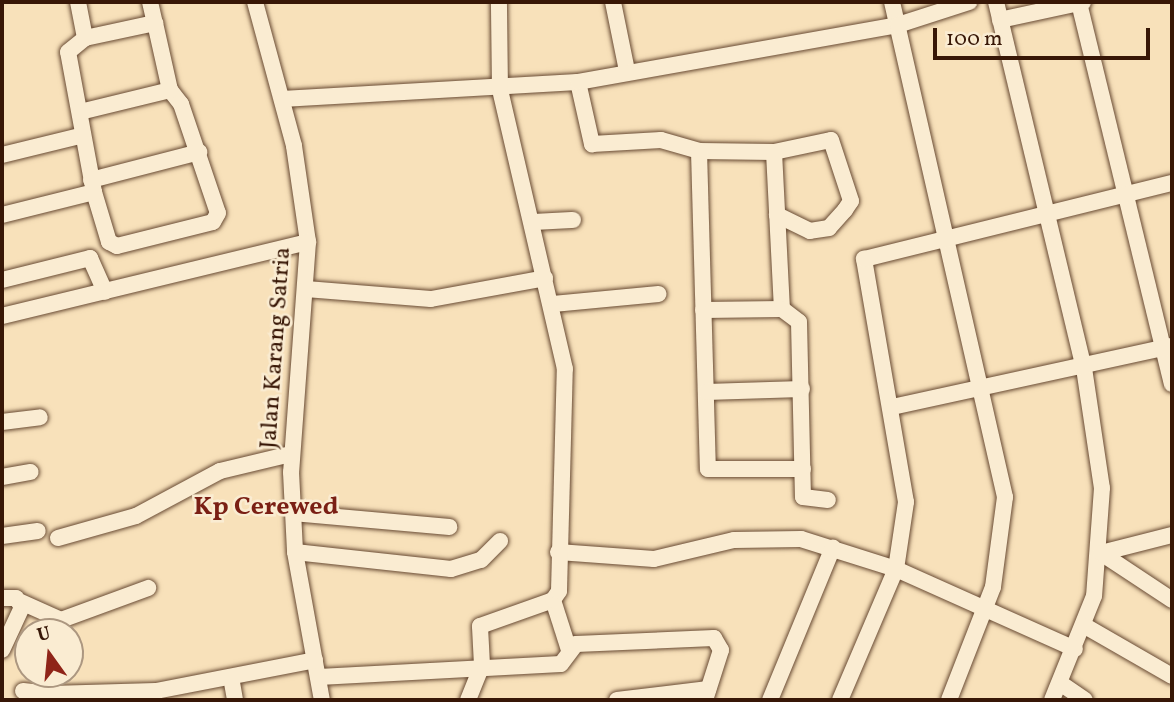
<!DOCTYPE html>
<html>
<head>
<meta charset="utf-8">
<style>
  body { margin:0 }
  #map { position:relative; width:1174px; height:702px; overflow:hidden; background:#f8e1ba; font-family:Vollkorn,serif }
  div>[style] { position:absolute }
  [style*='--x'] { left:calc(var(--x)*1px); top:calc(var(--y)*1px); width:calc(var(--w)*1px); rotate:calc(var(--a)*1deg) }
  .roads { filter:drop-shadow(0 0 2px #684a33) drop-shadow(0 0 2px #684a33) }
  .minor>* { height:16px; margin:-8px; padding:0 8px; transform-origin:8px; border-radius:8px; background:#faecd2 }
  span { translate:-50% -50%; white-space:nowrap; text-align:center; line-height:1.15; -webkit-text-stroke:5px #faecd2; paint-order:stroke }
  .street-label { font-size:24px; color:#381706 }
  .neighbourhood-label { font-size:26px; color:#7a1f14; font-weight:700 }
  .frame { position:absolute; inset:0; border:4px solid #381706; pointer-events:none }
  .north { position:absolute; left:14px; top:618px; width:70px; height:70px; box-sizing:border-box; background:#faecd2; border:2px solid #ac9780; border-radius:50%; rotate:345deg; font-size:19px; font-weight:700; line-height:28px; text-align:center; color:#381706 }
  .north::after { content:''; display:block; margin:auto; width:24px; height:32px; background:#8f2418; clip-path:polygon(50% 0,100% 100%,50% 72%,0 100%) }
  .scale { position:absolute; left:933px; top:28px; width:217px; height:32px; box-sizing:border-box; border:4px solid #381706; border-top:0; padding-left:9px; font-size:21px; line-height:24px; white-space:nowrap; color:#381706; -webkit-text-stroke:5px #faecd2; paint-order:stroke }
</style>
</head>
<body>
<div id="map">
  <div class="roads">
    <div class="minor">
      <div style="--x:78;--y:2;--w:37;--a:79"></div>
      <div style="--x:150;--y:2;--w:22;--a:77"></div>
      <div style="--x:155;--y:23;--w:69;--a:77.4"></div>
      <div style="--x:170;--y:90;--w:18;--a:52"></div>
      <div style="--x:181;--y:104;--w:115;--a:71.3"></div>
      <div style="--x:218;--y:213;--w:10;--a:119"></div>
      <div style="--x:213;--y:222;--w:99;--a:166"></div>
      <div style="--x:117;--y:246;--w:9;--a:-153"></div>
      <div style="--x:109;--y:242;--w:52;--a:-106.7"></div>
      <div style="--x:94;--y:192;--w:142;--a:-100.5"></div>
      <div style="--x:68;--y:52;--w:22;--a:-39"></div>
      <div style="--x:85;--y:38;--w:72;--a:-12.1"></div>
      <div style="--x:255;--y:2;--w:149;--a:74.8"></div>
      <div style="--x:294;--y:146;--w:97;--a:81.7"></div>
      <div style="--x:308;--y:242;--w:231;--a:94.2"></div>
      <div style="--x:291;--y:472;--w:80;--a:87.1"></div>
      <div style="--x:295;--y:552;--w:150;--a:79.7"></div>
      <div style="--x:613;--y:2;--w:70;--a:78.5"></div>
      <div style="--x:892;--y:2;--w:508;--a:77.14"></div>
      <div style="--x:1005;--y:497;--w:91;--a:97.6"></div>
      <div style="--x:993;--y:587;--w:121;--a:111.3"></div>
      <div style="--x:996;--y:2;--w:376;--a:76.5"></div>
      <div style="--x:1084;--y:368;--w:121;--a:81.5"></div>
      <div style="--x:1102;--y:488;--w:108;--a:94.2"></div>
      <div style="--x:1094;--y:596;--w:112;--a:112"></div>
      <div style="--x:1079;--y:3;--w:392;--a:76.3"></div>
      <div style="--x:1000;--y:20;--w:85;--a:-12.2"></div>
      <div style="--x:578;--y:82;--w:64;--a:77.3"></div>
      <div style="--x:592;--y:144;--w:69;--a:-3.3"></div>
      <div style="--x:661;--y:140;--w:40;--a:16"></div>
      <div style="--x:699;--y:151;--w:75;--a:0.8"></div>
      <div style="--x:774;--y:152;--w:58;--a:-11.9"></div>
      <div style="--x:831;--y:140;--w:64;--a:71.8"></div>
      <div style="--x:851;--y:201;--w:11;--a:124"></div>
      <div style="--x:845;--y:210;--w:24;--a:132"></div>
      <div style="--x:829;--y:228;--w:19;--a:171"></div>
      <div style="--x:810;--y:231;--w:37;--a:-154"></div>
      <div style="--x:282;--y:99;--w:296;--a:-3.3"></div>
      <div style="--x:578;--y:82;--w:325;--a:-10.1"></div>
      <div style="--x:898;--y:25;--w:75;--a:-17.9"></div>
      <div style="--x:80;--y:112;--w:93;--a:-13.7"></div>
      <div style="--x:699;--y:151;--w:318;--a:88.4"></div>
      <div style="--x:708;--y:469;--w:95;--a:0"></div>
      <div style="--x:774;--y:152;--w:157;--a:87.1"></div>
      <div style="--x:2;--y:155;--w:80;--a:-13.7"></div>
      <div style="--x:91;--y:180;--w:112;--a:-14.5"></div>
      <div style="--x:2;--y:215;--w:95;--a:-14"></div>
      <div style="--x:532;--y:222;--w:41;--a:-2.8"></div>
      <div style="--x:2;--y:280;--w:91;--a:-14"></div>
      <div style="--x:90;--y:258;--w:37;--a:66"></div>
      <div style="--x:306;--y:289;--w:125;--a:4.6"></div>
      <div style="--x:431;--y:299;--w:116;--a:-10.4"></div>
      <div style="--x:553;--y:304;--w:106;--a:-5.4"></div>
      <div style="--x:703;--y:310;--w:79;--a:-0.7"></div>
      <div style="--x:782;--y:309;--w:21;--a:37"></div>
      <div style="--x:799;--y:322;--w:175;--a:88.7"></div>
      <div style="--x:803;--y:497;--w:25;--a:7"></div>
      <div style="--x:2;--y:316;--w:315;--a:-13.6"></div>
      <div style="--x:706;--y:392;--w:96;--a:-1.8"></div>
      <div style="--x:892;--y:407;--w:287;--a:-12.3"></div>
      <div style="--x:2;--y:422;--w:38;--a:-7"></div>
      <div style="--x:2;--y:477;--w:29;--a:-10"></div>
      <div style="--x:293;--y:513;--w:157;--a:5.1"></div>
      <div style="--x:2;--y:536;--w:36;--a:-8"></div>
      <div style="--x:58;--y:538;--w:81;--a:-15.8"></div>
      <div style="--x:136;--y:516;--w:95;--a:-28.2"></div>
      <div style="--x:220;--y:471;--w:73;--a:-13.5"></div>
      <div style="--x:295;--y:552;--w:157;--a:6.2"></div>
      <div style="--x:451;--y:569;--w:31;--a:-17"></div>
      <div style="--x:481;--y:560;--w:27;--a:-45"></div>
      <div style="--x:558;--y:552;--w:96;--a:4.2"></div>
      <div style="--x:654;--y:559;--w:82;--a:-13.4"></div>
      <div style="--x:734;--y:540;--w:67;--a:-0.9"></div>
      <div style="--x:801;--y:539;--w:100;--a:17.5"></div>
      <div style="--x:896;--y:569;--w:196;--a:24.1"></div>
      <div style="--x:1101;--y:553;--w:85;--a:33.5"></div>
      <div style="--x:1101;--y:553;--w:73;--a:-14.2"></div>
      <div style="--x:2;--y:598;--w:14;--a:0"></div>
      <div style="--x:16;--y:598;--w:11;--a:56"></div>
      <div style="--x:22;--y:607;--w:47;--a:114.9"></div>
      <div style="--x:553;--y:600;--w:52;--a:72.3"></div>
      <div style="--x:21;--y:602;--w:44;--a:24.2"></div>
      <div style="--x:61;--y:620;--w:93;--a:-20.2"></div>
      <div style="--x:1085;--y:626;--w:100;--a:29.9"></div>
      <div style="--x:231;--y:677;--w:23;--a:80"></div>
      <div style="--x:319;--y:677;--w:242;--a:-3.1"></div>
      <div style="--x:561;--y:664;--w:25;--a:-53"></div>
      <div style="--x:576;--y:644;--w:138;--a:-2.5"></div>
      <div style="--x:714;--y:638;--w:14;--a:60"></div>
      <div style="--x:721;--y:650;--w:52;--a:107.7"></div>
      <div style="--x:1060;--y:683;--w:30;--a:34"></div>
      <div style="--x:23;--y:691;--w:28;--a:6"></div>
      <div style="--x:48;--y:700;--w:7;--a:-63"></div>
      <div style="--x:51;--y:694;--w:105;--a:-1.6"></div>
      <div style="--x:156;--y:691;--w:162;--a:-11"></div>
      <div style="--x:468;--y:700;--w:38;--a:-68"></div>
      <div style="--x:482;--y:665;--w:39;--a:-93"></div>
      <div style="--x:480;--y:626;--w:77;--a:-19.6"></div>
      <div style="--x:553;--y:600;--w:11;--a:-56"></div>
      <div style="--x:559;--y:591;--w:222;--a:-88.5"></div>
      <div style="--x:565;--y:369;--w:286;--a:-103.1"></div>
      <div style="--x:500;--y:90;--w:88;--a:-90.7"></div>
      <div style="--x:617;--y:700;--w:92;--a:-6.9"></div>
      <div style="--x:770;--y:700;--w:165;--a:-67.6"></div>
      <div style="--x:840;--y:700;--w:142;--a:-66.9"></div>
      <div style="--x:896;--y:569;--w:68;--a:-81.5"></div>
      <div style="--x:906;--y:502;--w:247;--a:-99.8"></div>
      <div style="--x:864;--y:259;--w:317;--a:-13.9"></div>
    </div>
  </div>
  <div class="street-label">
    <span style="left:277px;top:348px;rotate:-86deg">Jalan Karang Satria</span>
  </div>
  <div class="neighbourhood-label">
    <span style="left:266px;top:508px">Kp Cerewed</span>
  </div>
  <div class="frame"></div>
  <div class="north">U</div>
  <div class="scale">100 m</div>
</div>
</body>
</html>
